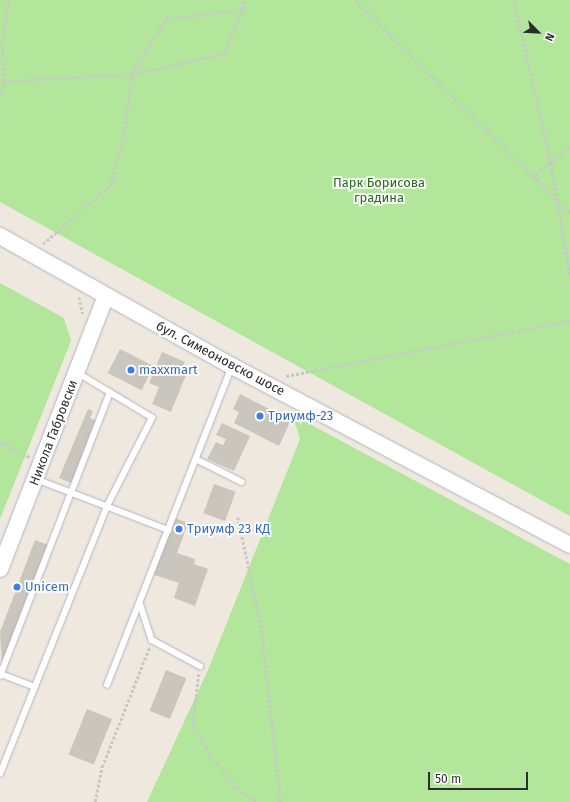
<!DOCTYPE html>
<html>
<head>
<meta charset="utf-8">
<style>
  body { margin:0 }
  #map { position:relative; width:570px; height:802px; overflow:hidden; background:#eee8df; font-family:"Fira Sans",sans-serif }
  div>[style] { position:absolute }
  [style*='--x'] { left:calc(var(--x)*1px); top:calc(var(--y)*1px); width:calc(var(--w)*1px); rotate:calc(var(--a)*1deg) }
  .green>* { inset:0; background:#b2e69a }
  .building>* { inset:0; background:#cac6bd; transform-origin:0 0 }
  .path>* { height:2.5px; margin-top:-1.25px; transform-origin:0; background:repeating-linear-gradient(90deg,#c8c8c8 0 3px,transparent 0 5px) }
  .roads { filter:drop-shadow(0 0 1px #b3b5c0) drop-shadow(0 0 1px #b3b5c0) }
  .lane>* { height:5.5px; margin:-2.75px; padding:0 2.75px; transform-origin:2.75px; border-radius:2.75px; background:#fff }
  .secondary>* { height:16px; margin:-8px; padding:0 8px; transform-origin:8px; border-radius:8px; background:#fff }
  .dots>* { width:11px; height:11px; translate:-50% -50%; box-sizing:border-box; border:2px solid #fff; border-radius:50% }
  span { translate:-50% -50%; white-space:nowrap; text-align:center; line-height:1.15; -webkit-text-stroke:3.5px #fff; paint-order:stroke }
  .park-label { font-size:13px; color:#286d19 }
  .street-label { font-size:13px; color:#2d2d2d }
  .shop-label { font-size:13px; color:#366cbe }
  .left { translate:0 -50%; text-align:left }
  .north { position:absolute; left:518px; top:12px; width:40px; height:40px; -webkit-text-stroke:3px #fff; paint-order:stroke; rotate:114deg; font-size:11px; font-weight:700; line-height:16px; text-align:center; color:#2d2d2d }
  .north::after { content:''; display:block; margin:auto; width:14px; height:18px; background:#2d2d2d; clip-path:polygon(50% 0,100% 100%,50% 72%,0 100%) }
  .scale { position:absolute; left:428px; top:772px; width:100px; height:18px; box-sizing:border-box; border:2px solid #2d2d2d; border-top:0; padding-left:5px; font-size:12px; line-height:14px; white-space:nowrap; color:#2d2d2d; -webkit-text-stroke:3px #fff; paint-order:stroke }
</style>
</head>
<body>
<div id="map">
  <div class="green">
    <div style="clip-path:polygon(0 0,570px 0,570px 516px,0 202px)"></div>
    <div style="clip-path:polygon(0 283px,64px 318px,71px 341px,0 519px)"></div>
    <div style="clip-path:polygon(293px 415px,570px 564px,570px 802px,147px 802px,208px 670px,300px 439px)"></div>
  </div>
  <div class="building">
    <div style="left:120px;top:349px;width:38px;height:27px;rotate:27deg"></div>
    <div style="clip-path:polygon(162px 352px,185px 362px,182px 368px,188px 370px,171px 412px,152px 404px,159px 387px,149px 383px)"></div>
    <div style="clip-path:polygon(240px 394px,291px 420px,279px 446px,234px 423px,239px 412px,233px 409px)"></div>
    <div style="clip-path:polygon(88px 409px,93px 411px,90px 418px,96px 421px,71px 483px,59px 478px)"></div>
    <div style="clip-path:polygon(222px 423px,250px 436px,234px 471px,207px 459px,216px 442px,223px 445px,226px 439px,216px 435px)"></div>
    <div style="left:214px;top:484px;width:23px;height:31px;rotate:20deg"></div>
    <div style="clip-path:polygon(175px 518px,188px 523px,177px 553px,195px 559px,194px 564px,208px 569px,195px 606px,174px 598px,179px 583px,154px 575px)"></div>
    <div style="clip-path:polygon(35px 540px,48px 545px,2px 666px,0 632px)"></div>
    <div style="left:166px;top:670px;width:22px;height:44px;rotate:22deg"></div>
    <div style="left:87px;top:709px;width:27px;height:49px;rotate:22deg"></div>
  </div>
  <div class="path">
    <div style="--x:355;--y:0;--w:303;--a:44.7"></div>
    <div style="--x:514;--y:0;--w:167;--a:77.2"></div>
    <div style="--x:551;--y:163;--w:113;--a:80.3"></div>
    <div style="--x:3;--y:81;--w:129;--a:-3.1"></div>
    <div style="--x:132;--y:74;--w:93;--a:-12.4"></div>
    <div style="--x:223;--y:54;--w:49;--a:-66"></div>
    <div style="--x:243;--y:9;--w:9;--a:-90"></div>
    <div style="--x:0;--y:97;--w:16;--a:-79"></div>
    <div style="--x:3;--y:81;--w:39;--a:-91"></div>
    <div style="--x:2;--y:42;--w:43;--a:-80.5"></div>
    <div style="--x:532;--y:177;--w:49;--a:-39.2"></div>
    <div style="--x:43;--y:244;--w:91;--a:-41.4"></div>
    <div style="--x:111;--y:184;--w:52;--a:-75.4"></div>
    <div style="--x:124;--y:134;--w:61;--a:-82.4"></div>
    <div style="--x:132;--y:74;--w:65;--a:-58.3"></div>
    <div style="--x:166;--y:19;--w:78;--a:-7.4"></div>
    <div style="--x:79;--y:297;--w:17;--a:77"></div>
    <div style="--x:286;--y:376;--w:289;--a:-11"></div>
    <div style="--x:0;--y:442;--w:34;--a:27"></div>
    <div style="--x:238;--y:517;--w:110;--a:78"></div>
    <div style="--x:261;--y:625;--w:178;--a:83.6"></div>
    <div style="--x:199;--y:674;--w:51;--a:96.7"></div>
    <div style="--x:193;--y:725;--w:34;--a:60"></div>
    <div style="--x:210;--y:755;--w:43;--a:50.7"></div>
    <div style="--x:237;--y:788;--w:25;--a:34"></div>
    <div style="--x:95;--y:802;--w:36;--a:-79"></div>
    <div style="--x:102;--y:767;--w:128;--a:-68.4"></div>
  </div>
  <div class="roads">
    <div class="lane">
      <div style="--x:196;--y:459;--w:51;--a:26.6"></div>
      <div style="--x:36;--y:479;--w:142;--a:21.1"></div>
      <div style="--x:140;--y:603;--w:39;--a:72"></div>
      <div style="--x:152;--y:640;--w:55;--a:28.4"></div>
      <div style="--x:1;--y:674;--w:36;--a:21"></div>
      <div style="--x:0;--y:676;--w:304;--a:-68.8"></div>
      <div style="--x:107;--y:685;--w:340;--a:-68.6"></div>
      <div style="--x:0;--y:774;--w:289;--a:-68.2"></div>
      <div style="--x:107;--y:506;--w:99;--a:-62.9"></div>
      <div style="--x:152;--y:418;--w:87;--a:-149"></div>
    </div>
    <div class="secondary">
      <div style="--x:0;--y:236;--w:266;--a:29.3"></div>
      <div style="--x:232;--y:366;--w:382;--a:27.9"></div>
      <div style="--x:0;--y:569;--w:293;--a:-68.8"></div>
    </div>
  </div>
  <div class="dots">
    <div style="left:131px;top:370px;background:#3f7fe0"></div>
    <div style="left:260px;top:416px;background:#3f7fe0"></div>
    <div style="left:179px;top:529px;background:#3f7fe0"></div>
    <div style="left:17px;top:587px;background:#3f7fe0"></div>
  </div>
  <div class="park-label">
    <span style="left:379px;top:191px">Парк Борисова<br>градина</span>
  </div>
  <div class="street-label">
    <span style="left:220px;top:359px;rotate:28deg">бул. Симеоновско шосе</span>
    <span style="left:54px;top:433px;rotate:-69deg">Никола Габровски</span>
  </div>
  <div class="shop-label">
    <span class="left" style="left:139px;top:370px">maxxmart</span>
    <span class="left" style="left:268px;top:416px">Триумф-23</span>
    <span class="left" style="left:187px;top:529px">Триумф 23 КД</span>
    <span class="left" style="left:25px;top:587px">Unicem</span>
  </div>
  <div class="north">N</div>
  <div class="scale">50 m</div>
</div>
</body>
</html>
